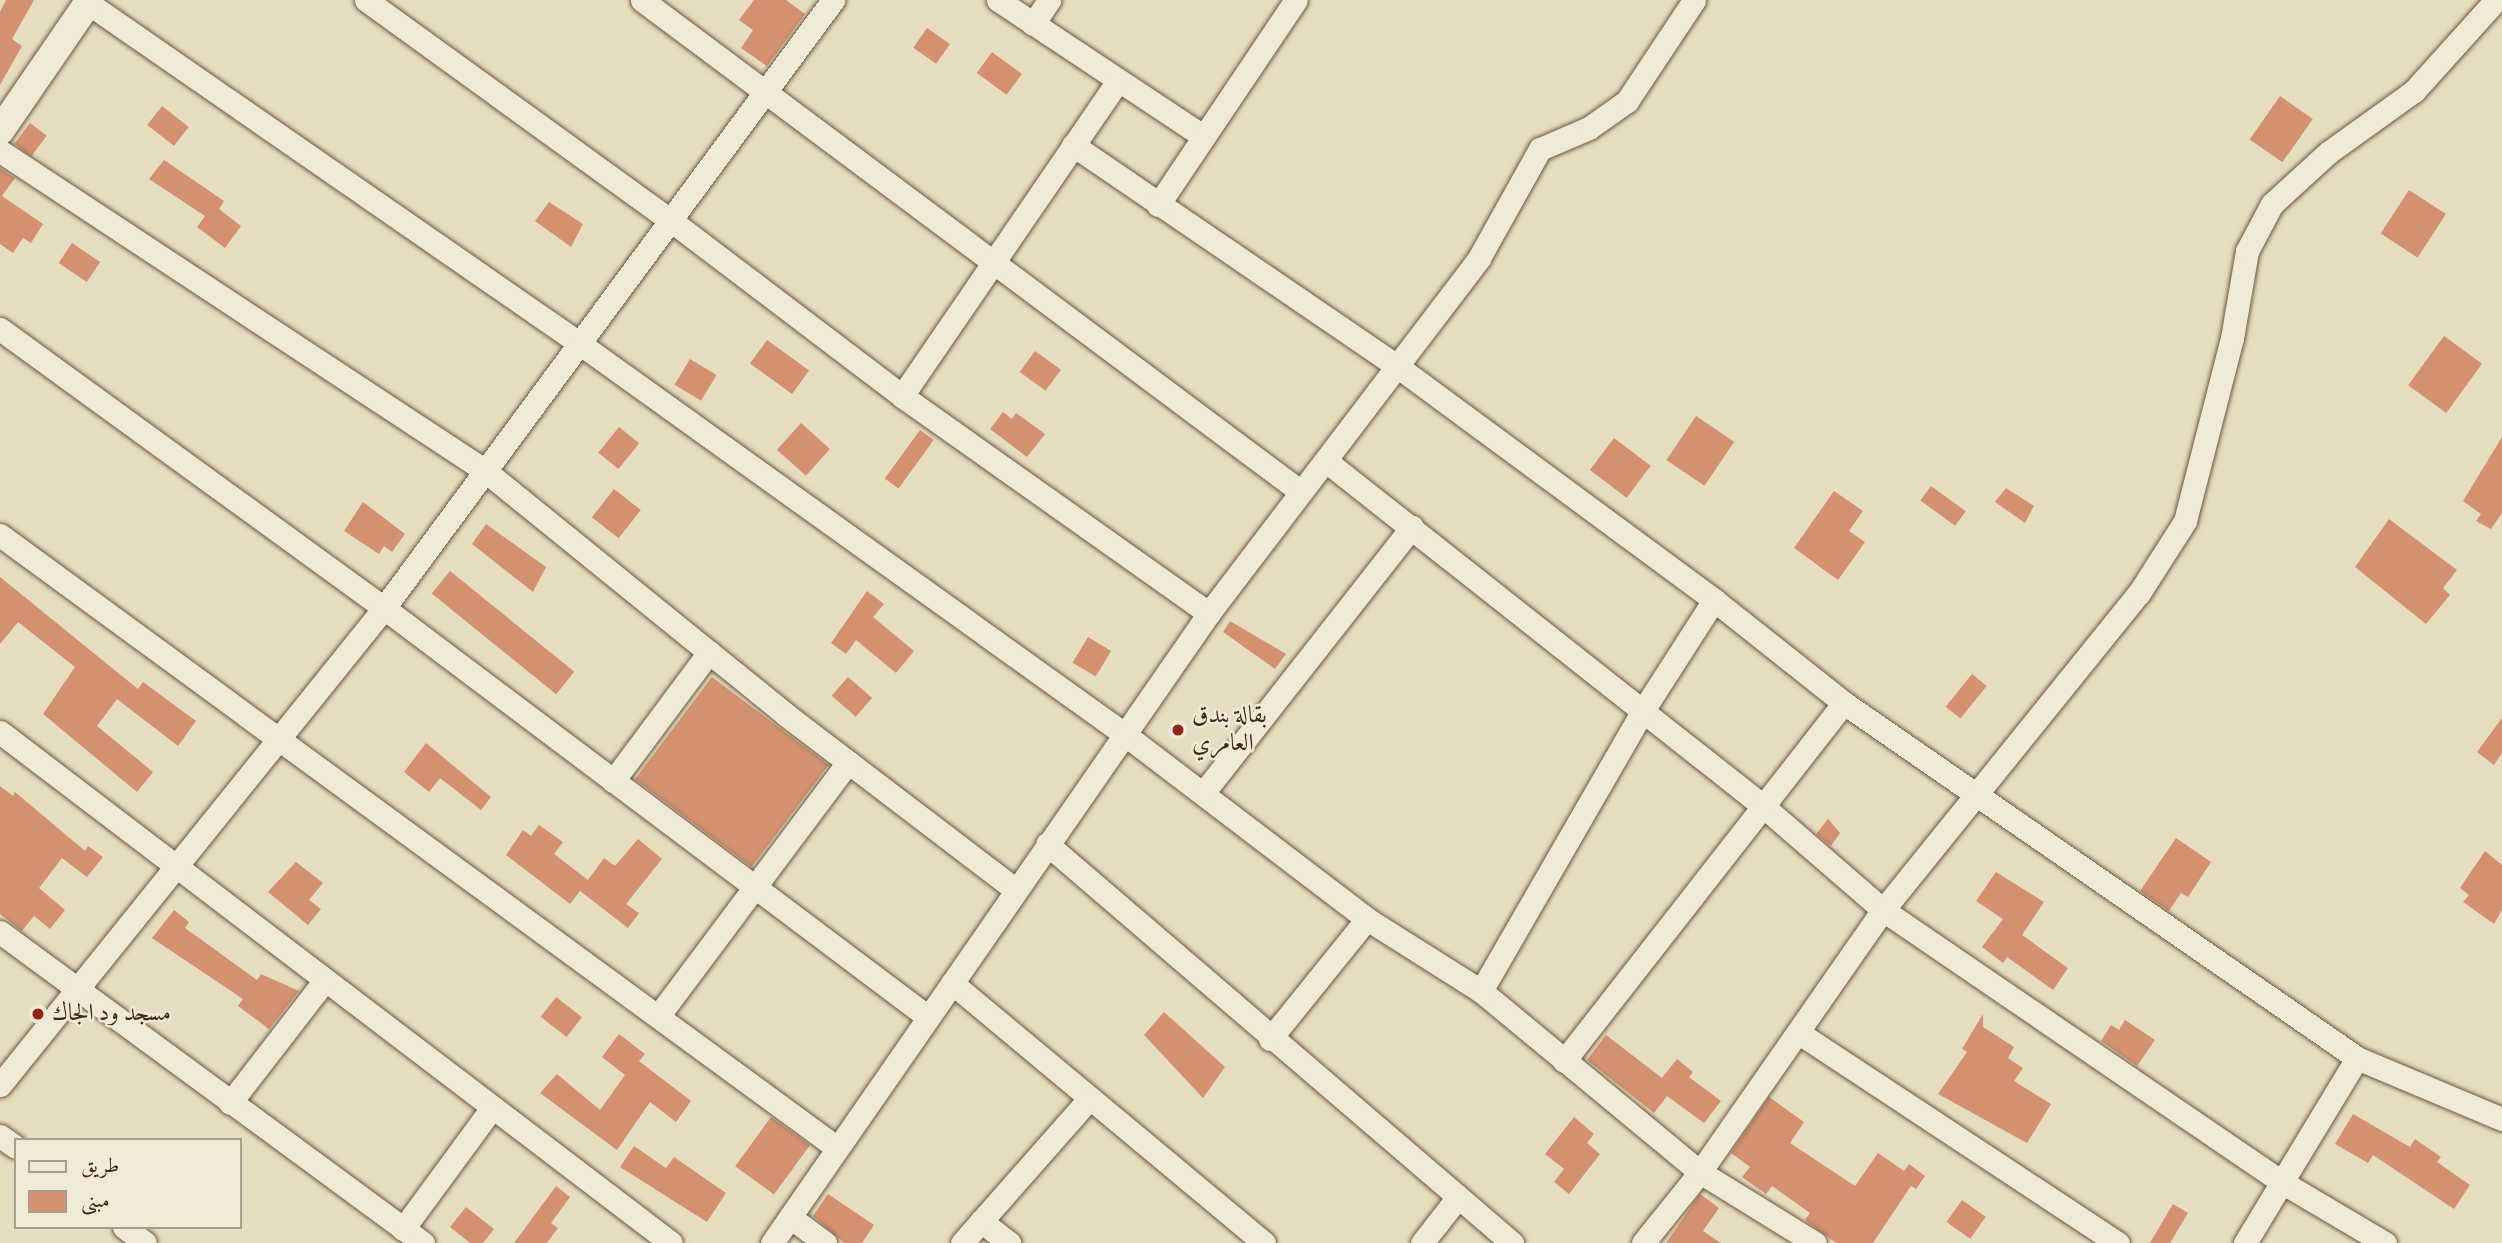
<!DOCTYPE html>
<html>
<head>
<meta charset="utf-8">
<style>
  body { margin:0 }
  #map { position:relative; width:2502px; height:1243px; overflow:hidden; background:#e6ddc0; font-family:"Libre Bodoni",Amiri,serif }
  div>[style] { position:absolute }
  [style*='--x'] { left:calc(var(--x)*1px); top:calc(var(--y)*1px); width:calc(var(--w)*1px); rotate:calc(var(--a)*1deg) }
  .building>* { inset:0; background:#d39171; transform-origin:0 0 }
  .roads { filter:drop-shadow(0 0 2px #6a563f) drop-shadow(0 0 2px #6a563f) }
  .minor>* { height:23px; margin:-11.5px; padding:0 11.5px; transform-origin:11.5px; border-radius:11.5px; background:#efe9d6 }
  .tertiary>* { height:28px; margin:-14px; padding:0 14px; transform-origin:14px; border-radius:14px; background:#efe9d6 }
  .dots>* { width:19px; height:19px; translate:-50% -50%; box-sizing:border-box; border:4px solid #efe9d6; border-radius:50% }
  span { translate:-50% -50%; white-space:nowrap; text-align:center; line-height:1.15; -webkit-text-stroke:5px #efe9d6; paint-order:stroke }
  .poi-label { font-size:24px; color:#402914 }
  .left { translate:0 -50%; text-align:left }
  .legend { position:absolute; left:14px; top:1138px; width:228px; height:91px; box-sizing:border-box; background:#efe9d6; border:2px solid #a99c88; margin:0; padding:9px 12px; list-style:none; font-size:21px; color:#402914 }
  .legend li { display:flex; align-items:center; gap:14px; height:35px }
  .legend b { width:35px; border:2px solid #a99c88 }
</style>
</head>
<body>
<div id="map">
  <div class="building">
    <div style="clip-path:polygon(6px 0,34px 0,12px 39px,22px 46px,0 85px,0 12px)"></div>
    <div style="clip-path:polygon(754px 0,786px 0,805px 14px,767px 66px,741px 48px,753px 30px,739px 20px)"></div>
    <div style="left:927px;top:28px;width:28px;height:24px;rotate:35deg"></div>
    <div style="left:992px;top:52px;width:37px;height:26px;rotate:36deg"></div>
    <div style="left:2280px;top:96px;width:40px;height:53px;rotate:35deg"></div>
    <div style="left:162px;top:106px;width:34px;height:24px;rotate:38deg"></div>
    <div style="left:30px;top:123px;width:21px;height:26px;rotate:37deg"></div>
    <div style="clip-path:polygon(164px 160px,224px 201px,219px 209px,241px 226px,225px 248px,197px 227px,205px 216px,149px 179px)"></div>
    <div style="clip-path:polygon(0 168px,15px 178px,2px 196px,43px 224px,31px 243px,23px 238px,13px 253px,0 244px)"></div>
    <div style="left:2409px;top:190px;width:44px;height:52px;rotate:33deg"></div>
    <div style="clip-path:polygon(549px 202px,583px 224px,571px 247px,535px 221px)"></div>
    <div style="left:72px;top:243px;width:34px;height:24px;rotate:34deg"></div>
    <div style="left:2444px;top:336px;width:47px;height:61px;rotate:36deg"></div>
    <div style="left:767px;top:340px;width:52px;height:29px;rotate:36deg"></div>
    <div style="left:1035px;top:351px;width:32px;height:26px;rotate:36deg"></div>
    <div style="left:690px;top:359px;width:31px;height:30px;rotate:31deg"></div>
    <div style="clip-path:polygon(1003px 412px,1012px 419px,1016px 413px,1045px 434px,1027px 457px,990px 429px)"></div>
    <div style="left:1696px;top:416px;width:46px;height:53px;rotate:34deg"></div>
    <div style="left:801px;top:423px;width:39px;height:36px;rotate:42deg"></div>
    <div style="left:619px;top:427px;width:26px;height:33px;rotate:39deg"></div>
    <div style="left:920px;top:430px;width:17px;height:60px;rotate:36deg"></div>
    <div style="clip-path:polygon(2502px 437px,2502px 513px,2491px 529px,2476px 521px,2481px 514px,2463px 501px)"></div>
    <div style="left:1614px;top:438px;width:46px;height:40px;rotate:37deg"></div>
    <div style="left:1931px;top:486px;width:43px;height:18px;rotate:36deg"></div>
    <div style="clip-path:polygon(2006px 488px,2034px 506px,2025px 523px,1995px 502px)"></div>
    <div style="left:614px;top:489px;width:34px;height:36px;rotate:38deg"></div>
    <div style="clip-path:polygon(1834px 491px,1863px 511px,1849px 531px,1865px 542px,1838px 580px,1794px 548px)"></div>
    <div style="clip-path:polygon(363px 502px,405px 534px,392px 552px,384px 546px,379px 554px,344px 531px)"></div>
    <div style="clip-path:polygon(2389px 519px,2457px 570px,2443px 588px,2450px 595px,2426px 624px,2355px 567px)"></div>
    <div style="clip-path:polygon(486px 524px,546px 567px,533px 592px,472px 544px)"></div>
    <div style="left:450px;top:571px;width:160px;height:29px;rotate:39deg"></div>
    <div style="clip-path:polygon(0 577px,138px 689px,143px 682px,196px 721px,178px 746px,117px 699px,97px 726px,153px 772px,137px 792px,43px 714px,75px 667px,18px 622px,0 644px)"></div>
    <div style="clip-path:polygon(867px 591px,884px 604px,873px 617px,914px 651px,896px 673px,856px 640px,846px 654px,831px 643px)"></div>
    <div style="clip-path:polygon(1230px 621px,1286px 654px,1275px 669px,1223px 632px)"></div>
    <div style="left:1088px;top:637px;width:27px;height:30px;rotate:31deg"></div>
    <div style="left:1972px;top:674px;width:19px;height:42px;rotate:39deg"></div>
    <div style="left:712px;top:677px;width:146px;height:128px;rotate:37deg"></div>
    <div style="left:848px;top:677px;width:32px;height:25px;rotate:41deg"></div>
    <div style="clip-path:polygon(2502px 718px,2502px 753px,2494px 765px,2477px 752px)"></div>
    <div style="clip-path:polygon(426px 743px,491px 797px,481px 810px,440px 778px,429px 792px,404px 772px)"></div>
    <div style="clip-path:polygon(0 786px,13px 796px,15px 792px,85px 851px,88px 846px,103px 857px,87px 877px,62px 858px,39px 888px,65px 910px,50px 929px,34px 916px,22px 931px,0 914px)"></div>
    <div style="clip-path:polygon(1828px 819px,1840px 833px,1831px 846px,1816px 834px)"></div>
    <div style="clip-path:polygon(539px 825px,563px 842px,554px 854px,588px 880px,604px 858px,615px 866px,638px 839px,662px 859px,626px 904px,639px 913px,628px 928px,580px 891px,570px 904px,506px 855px,523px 830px,531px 836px)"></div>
    <div style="clip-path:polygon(2176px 838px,2211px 862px,2188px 897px,2181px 893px,2169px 911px,2140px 891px)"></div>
    <div style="clip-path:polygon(2485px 851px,2502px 865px,2502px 910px,2494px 924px,2463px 902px,2469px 895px,2460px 888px)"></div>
    <div style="clip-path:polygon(296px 862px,323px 883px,309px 900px,321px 909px,308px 925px,268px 892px)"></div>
    <div style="clip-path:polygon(1996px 872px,2044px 902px,2022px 935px,2068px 968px,2053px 990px,2007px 957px,2003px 963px,1982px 947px,2003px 919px,1976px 901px)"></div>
    <div style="clip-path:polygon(174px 910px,189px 922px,185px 928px,257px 980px,261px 974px,299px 991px,269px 1029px,238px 1006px,243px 999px,152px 938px)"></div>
    <div style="left:556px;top:997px;width:33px;height:25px;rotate:38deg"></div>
    <div style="clip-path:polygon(1164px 1012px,1225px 1067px,1203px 1098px,1144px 1035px)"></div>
    <div style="clip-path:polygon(1983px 1014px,1983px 1027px,2014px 1047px,2008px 1058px,2023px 1068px,2014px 1081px,2051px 1104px,2027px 1143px,1938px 1094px,1967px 1052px,1962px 1049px)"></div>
    <div style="clip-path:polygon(2125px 1020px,2155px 1040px,2137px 1066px,2101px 1041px,2111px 1025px,2119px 1030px)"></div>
    <div style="clip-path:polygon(619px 1034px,645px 1054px,639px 1061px,691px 1101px,676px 1122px,650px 1102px,617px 1150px,540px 1093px,557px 1074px,600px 1110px,625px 1075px,602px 1057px)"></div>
    <div style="clip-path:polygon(1606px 1035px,1662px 1078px,1677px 1059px,1693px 1072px,1689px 1077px,1721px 1101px,1704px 1123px,1667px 1096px,1654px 1113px,1587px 1060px)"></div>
    <div style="clip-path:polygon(1769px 1097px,1804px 1122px,1790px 1143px,1855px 1186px,1878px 1153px,1904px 1171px,1909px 1164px,1925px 1176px,1916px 1189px,1911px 1186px,1873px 1243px,1836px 1243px,1805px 1220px,1810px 1213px,1772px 1186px,1766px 1194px,1742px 1177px,1750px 1167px,1731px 1153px)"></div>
    <div style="clip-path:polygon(2353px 1114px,2410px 1147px,2415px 1139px,2441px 1157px,2437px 1162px,2470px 1185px,2454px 1209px,2373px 1155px,2368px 1163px,2335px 1144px)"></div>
    <div style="left:771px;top:1117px;width:48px;height:61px;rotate:36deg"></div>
    <div style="clip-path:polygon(1574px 1117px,1594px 1134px,1587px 1143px,1600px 1154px,1569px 1194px,1554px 1182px,1564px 1169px,1545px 1154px)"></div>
    <div style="clip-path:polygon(634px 1146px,666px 1168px,674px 1157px,726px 1193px,707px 1222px,620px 1167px)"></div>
    <div style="clip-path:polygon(556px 1186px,570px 1197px,551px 1223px,558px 1228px,547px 1243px,514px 1243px)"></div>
    <div style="clip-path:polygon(828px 1194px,874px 1225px,862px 1243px,844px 1243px,813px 1216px)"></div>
    <div style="clip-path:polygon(1700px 1194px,1719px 1208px,1703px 1231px,1721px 1243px,1666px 1243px)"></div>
    <div style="left:1962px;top:1200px;width:29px;height:27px;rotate:35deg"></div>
    <div style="clip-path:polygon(2173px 1204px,2188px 1213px,2170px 1243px,2150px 1243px)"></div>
    <div style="clip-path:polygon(466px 1207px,494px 1229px,483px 1243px,470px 1243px,450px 1227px)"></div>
  </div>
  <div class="roads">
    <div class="minor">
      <div style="--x:366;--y:0;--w:379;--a:35.9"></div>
      <div style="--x:673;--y:222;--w:288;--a:37.2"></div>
      <div style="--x:902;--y:396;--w:376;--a:35.3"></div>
      <div style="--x:642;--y:0;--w:822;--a:36.74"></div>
      <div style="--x:998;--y:0;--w:247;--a:33.6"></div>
      <div style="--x:88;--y:3;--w:597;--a:34.7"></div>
      <div style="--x:579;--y:343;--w:669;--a:35.64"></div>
      <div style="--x:1123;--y:733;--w:307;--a:37.3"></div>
      <div style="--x:1367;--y:919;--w:135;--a:32.3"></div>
      <div style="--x:1481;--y:991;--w:284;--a:39.6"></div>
      <div style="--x:1700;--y:1172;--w:135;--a:31.7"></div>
      <div style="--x:1033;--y:24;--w:29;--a:-56"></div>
      <div style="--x:1073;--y:145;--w:392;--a:34.3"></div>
      <div style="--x:1397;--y:366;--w:394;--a:36.4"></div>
      <div style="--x:1714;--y:600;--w:166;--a:38.4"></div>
      <div style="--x:1844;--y:703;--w:624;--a:34.68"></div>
      <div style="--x:2357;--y:1058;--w:157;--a:22.8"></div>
      <div style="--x:0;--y:151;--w:580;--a:33.39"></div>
      <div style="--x:484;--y:470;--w:387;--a:39"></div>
      <div style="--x:785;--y:714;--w:290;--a:37.3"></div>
      <div style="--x:1158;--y:205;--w:247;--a:-56.1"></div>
      <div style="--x:0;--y:329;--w:475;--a:36"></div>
      <div style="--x:384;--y:608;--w:681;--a:36.94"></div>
      <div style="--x:902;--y:396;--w:381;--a:-55.6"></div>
      <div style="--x:1326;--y:461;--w:557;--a:38.29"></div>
      <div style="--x:1763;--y:806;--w:159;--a:40.9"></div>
      <div style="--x:1883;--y:910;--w:481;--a:34.3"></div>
      <div style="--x:2280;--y:1181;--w:122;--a:30.6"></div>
      <div style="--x:0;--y:535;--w:1036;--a:36.21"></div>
      <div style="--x:0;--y:732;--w:843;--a:37.29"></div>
      <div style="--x:613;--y:781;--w:161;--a:-53.3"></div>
      <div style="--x:1204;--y:792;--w:337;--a:-51.9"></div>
      <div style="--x:1047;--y:844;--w:613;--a:40.63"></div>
      <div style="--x:0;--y:932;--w:525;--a:36.32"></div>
      <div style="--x:952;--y:983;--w:406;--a:39.8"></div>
      <div style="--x:1481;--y:991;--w:322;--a:-60"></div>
      <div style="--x:1642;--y:712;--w:133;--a:-57.3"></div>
      <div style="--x:659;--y:1015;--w:316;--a:-53.2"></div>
      <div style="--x:1799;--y:1033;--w:382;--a:33.4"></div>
      <div style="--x:1270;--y:1039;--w:154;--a:-51.1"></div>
      <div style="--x:1564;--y:1061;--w:454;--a:-52"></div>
      <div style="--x:0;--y:1085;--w:612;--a:-51.16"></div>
      <div style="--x:384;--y:608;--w:756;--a:-53.55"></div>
      <div style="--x:230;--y:1103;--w:155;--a:-52.3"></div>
      <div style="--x:0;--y:1136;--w:19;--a:35"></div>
      <div style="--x:790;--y:1217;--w:44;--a:36.6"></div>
      <div style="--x:981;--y:1221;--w:36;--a:38"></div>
      <div style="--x:124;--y:1227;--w:26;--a:37"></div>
      <div style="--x:403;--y:1229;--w:150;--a:-53.7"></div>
      <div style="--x:772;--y:1243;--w:767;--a:-55.25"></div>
      <div style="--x:1209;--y:613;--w:446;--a:-52.7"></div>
      <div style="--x:1479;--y:258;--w:125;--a:-60.8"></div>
      <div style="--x:1540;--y:149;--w:53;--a:-23.2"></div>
      <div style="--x:1589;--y:128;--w:47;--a:-35.4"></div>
      <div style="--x:1627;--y:101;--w:121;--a:-56.4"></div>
      <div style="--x:962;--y:1243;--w:193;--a:-48.6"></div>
      <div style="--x:1422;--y:1243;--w:58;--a:-52"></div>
      <div style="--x:1643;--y:1243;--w:91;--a:-51.2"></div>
      <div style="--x:1700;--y:1172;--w:320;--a:-55.1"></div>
      <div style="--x:1883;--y:910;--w:407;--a:-51.1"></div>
      <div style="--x:2139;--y:593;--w:85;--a:-57.4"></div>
      <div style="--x:2185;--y:521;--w:189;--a:-75.6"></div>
      <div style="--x:2232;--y:338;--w:88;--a:-80.2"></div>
      <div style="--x:2247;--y:251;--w:53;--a:-62"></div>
      <div style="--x:2272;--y:204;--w:77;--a:-42.4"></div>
      <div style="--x:2329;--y:152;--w:105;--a:-35.7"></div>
      <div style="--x:2414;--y:91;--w:122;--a:-48"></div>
      <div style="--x:2245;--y:1243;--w:216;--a:-58.8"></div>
    </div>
    <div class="tertiary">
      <div style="--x:0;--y:131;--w:159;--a:-55.5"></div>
    </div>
  </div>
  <div class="dots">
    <div style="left:1178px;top:730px;background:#8f2418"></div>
    <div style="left:38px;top:1014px;background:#8f2418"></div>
  </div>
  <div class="poi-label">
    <span class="left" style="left:1192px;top:730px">بقالة بندق<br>العامري</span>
    <span class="left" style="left:52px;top:1014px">مسجد ود الجاك</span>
  </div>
  <ul class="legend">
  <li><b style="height:9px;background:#efe9d6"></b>طريق</li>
  <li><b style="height:19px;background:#d39171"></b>مبنى</li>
  </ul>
</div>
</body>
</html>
